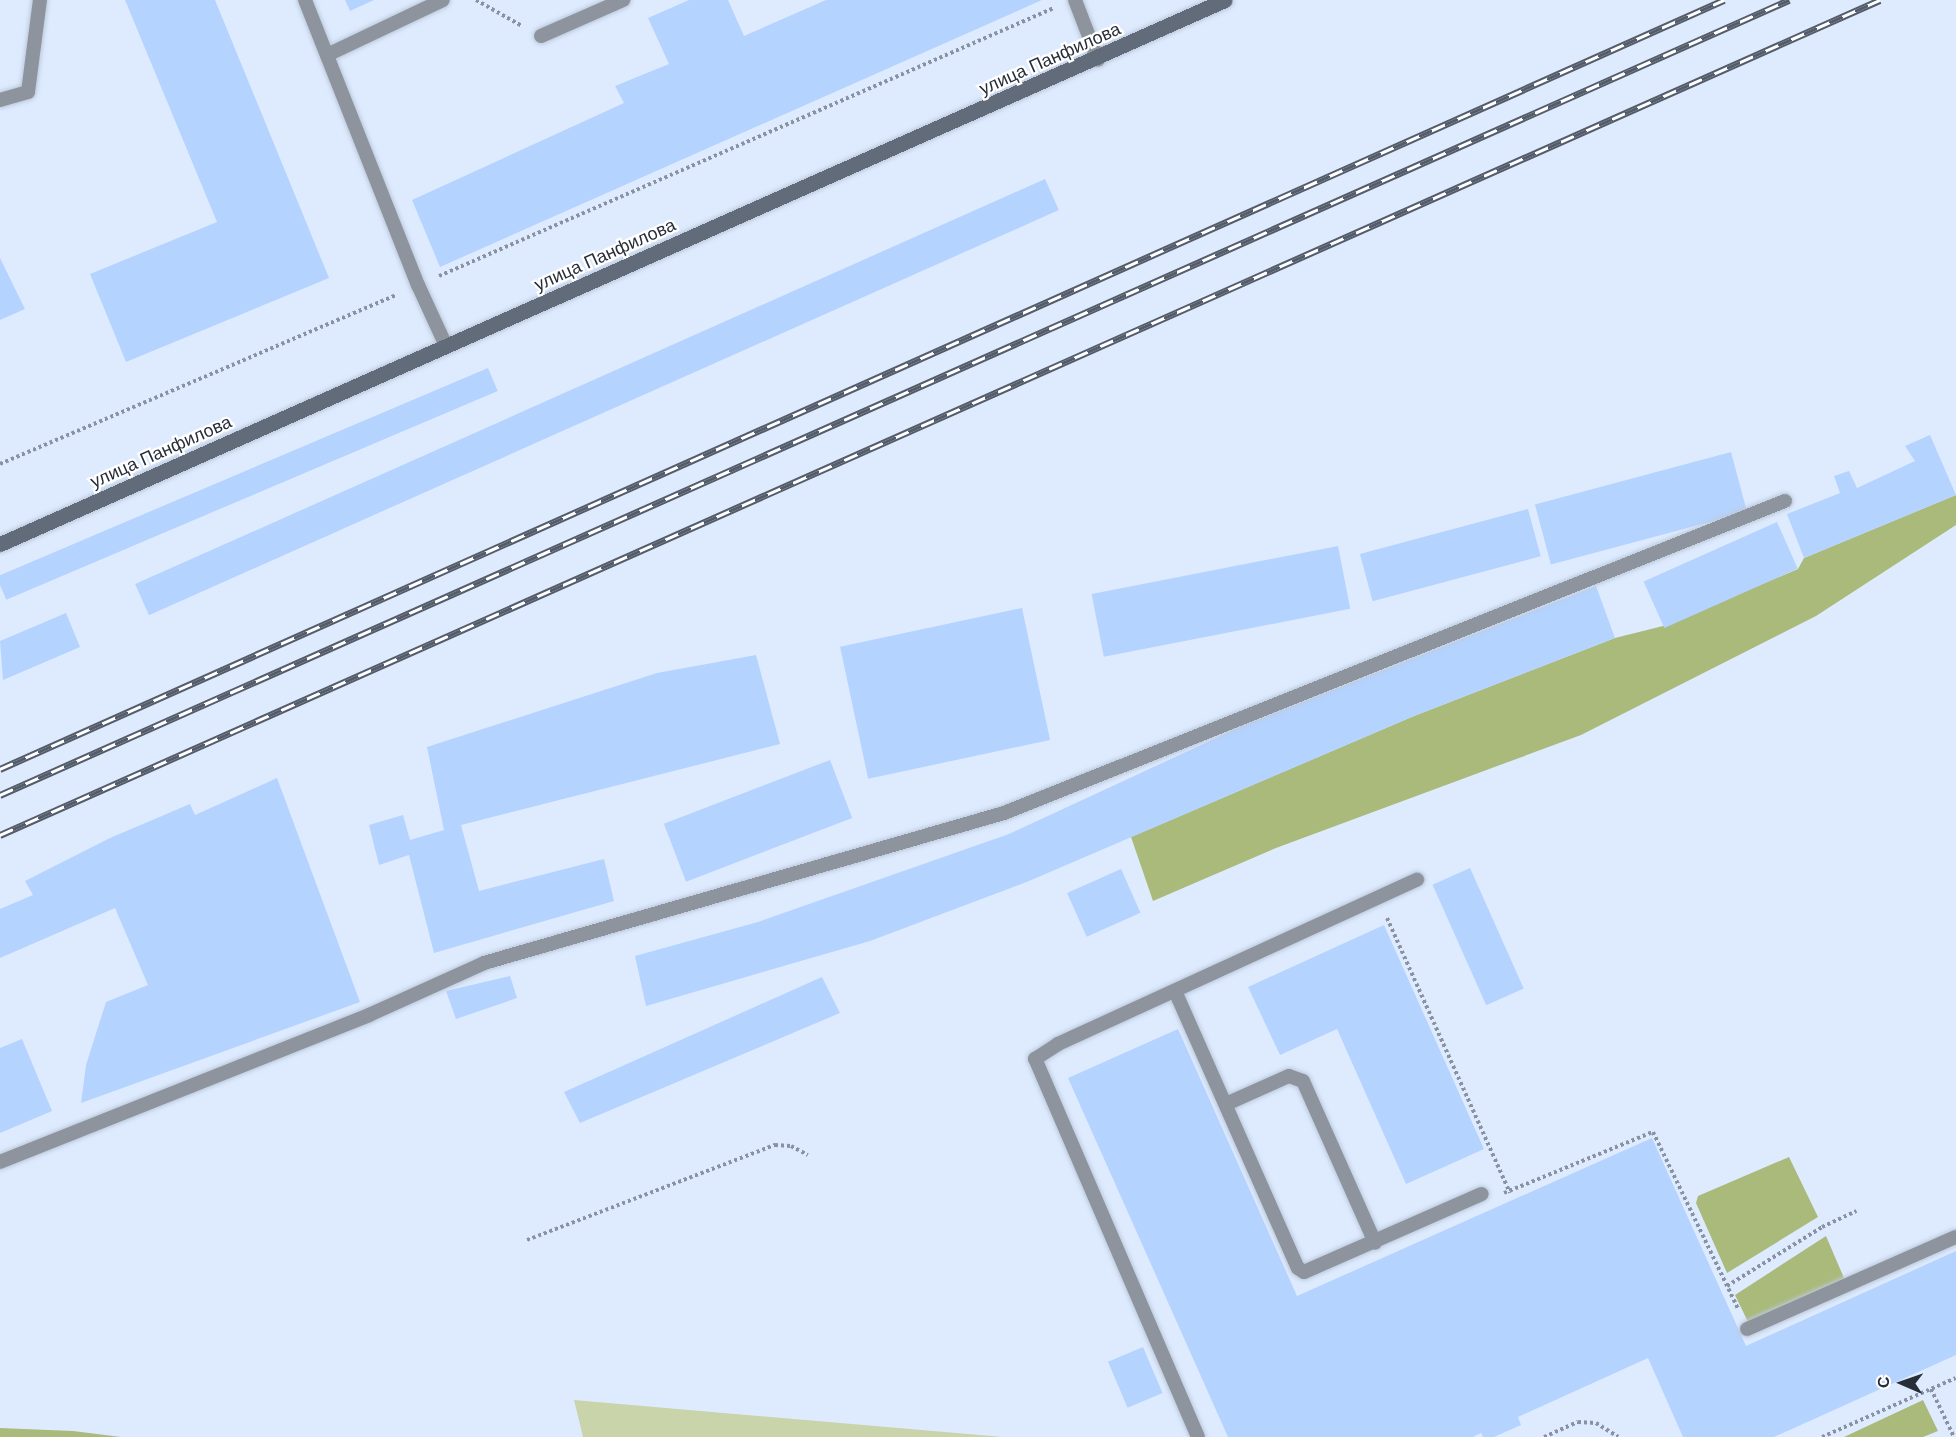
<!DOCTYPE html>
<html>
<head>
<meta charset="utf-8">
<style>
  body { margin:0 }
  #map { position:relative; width:1956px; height:1437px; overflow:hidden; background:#deebff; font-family:Arial,sans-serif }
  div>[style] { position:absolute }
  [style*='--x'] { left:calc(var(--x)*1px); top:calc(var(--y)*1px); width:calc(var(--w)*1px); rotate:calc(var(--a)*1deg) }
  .green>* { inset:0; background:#c9d4ab }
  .forest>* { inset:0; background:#aaba7b }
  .building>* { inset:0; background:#b5d3ff; transform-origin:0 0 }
  .path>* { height:4px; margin-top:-2px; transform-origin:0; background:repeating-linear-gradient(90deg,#8992a2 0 3px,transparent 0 6px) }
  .roads { filter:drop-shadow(0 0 2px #bdc9db) drop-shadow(0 0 2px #bdc9db) }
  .lane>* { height:14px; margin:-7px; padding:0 7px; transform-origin:7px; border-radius:7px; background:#8d949e }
  .secondary>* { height:15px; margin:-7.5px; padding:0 7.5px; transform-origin:7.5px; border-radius:7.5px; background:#626b7a }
  .rail>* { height:7px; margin-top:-3.5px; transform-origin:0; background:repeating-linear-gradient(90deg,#fff 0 14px,#545c69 0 28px); box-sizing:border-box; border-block:2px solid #545c69 }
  span { translate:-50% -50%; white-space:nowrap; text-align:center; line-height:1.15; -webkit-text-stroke:4.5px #fff; paint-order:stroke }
  .street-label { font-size:18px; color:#282e38 }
  .north { position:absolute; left:1872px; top:1353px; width:60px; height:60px; -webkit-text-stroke:4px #fff; paint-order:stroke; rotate:272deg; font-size:16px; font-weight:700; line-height:24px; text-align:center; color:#282e38 }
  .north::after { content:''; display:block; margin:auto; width:21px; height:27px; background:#282e38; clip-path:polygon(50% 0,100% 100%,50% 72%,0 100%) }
</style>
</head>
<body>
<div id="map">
  <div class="green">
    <div style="clip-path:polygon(574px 1400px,1003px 1437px,583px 1437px)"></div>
  </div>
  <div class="forest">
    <div style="clip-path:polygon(1956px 495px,1956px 525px,1816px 616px,1581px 735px,1276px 848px,1153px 901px,1131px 837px,1414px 716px,1615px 638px,1663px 626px,1798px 569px,1804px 558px)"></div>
    <div style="clip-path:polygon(1789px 1157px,1818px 1217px,1727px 1273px,1696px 1203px,1698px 1196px)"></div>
    <div style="clip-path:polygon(1826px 1236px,1844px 1278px,1839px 1285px,1749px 1324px,1735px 1295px)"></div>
    <div style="clip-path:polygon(1923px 1400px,1938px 1431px,1923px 1437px,1844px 1437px)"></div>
    <div style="clip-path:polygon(0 1428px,73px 1431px,121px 1437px,0 1437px)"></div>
  </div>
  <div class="building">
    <div style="clip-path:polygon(125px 0,215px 0,329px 278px,126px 362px,90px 274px,217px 222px)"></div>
    <div style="clip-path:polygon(345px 0,374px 0,350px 11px)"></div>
    <div style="clip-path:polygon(689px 0,728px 0,744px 36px,826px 0,1042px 0,440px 267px,412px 200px,624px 103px,615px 86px,669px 64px,648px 18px)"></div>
    <div style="left:1045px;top:179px;width:34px;height:996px;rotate:66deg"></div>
    <div style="clip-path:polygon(0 258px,25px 309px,0 320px)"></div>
    <div style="left:488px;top:368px;width:25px;height:534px;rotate:67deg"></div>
    <div style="clip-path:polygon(1930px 435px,1956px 495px,1804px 558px,1787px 514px,1840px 493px,1834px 476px,1849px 471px,1857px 488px,1915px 461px,1905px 446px)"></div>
    <div style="left:1731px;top:452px;width:62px;height:203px;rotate:75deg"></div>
    <div style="left:1528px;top:509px;width:49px;height:174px;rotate:75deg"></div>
    <div style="left:1777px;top:522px;width:51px;height:146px;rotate:66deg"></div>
    <div style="left:1338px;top:546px;width:64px;height:251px;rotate:79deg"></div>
    <div style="clip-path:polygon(1596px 586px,1615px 638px,1414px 716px,1029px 881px,870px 941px,646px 1006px,635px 956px,758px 922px,1009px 834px,1242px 726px)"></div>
    <div style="left:1022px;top:608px;width:135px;height:186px;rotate:78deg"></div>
    <div style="clip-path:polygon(66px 613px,80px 647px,3px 680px,0 641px)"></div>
    <div style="clip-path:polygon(756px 655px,780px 744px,461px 825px,479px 891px,604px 859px,614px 901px,434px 953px,409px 855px,379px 865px,369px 825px,403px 815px,410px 840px,444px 830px,427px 747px,657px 673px)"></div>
    <div style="left:830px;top:760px;width:62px;height:178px;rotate:69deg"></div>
    <div style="clip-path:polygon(277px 778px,360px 1002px,81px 1103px,86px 1065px,106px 1002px,148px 985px,115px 908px,0 958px,0 909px,33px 895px,25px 881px,110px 838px,190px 804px,195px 815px)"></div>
    <div style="left:1470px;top:868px;width:132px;height:41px;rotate:66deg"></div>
    <div style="left:1121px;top:869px;width:48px;height:59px;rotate:66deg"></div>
    <div style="clip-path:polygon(1384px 925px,1484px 1149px,1406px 1184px,1337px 1029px,1280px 1055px,1248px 987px)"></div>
    <div style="clip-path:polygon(510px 976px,517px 998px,456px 1019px,446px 991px)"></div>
    <div style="clip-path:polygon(822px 977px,840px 1013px,580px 1123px,564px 1092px)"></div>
    <div style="clip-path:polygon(1178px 1029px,1297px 1296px,1652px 1138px,1746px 1346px,1956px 1251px,1956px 1355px,1774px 1437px,1683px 1437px,1648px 1358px,1518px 1417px,1521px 1425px,1494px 1437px,1483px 1437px,1481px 1433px,1473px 1437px,1228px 1437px,1068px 1078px)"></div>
    <div style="clip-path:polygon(22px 1039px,52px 1111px,0 1133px,0 1048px)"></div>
    <div style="left:1143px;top:1347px;width:50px;height:38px;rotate:67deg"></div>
  </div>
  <div class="path">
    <div style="--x:476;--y:0;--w:53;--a:29.5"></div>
    <div style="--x:439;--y:276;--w:671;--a:-23.55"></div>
    <div style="--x:0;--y:464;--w:431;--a:-23.1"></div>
    <div style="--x:1387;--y:918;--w:301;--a:65.9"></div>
    <div style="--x:1504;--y:1193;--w:161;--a:-22.3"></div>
    <div style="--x:1653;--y:1132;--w:196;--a:64.3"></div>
    <div style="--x:527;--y:1240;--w:266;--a:-21"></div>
    <div style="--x:775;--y:1145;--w:16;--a:4"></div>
    <div style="--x:791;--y:1146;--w:19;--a:28"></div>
    <div style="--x:1727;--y:1286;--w:112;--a:-31.8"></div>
    <div style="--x:1822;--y:1227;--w:38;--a:-25"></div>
    <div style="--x:1931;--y:1389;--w:53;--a:64.4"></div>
    <div style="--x:1544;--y:1437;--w:37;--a:-24"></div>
    <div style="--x:1578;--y:1422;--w:18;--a:3"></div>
    <div style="--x:1596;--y:1423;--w:26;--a:32"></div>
    <div style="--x:1822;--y:1437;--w:146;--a:-23.8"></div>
  </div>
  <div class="roads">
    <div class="lane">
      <div style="--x:305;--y:0;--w:307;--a:68.4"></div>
      <div style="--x:418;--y:285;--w:67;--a:65.3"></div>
      <div style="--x:1075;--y:0;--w:64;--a:69"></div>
      <div style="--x:541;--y:36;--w:90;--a:-23.7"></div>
      <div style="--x:327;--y:55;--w:128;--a:-25.4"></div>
      <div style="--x:0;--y:100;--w:29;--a:-16"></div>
      <div style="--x:28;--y:92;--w:93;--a:-82.6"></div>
      <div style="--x:1175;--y:991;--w:303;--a:66.1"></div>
      <div style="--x:1298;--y:1268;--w:7;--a:34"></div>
      <div style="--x:1304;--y:1272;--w:194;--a:-23.7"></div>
      <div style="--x:1226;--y:1104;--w:69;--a:-24"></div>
      <div style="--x:1289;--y:1076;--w:15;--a:20"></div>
      <div style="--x:1303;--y:1081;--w:177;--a:66"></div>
      <div style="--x:0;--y:1162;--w:397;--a:-21.7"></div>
      <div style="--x:369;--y:1015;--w:126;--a:-24.3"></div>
      <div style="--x:484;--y:963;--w:541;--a:-16.09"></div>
      <div style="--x:1004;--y:813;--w:841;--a:-21.78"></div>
      <div style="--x:1747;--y:1329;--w:228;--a:-23.8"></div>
      <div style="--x:1198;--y:1437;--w:412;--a:-113.3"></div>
      <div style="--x:1035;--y:1059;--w:27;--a:-33"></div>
      <div style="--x:1058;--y:1044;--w:395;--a:-24.6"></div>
    </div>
    <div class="secondary">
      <div style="--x:0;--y:544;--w:1340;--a:-23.95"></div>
    </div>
  </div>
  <div class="rail">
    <div style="--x:0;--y:769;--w:1888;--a:-24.04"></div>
    <div style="--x:0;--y:795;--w:1958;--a:-23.96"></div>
    <div style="--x:0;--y:835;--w:2057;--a:-23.95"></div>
  </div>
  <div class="street-label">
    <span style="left:1050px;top:59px;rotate:-24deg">улица Панфилова</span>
    <span style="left:605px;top:255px;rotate:-24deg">улица Панфилова</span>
    <span style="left:161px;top:452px;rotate:-24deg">улица Панфилова</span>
  </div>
  <div class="north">С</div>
</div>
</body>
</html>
